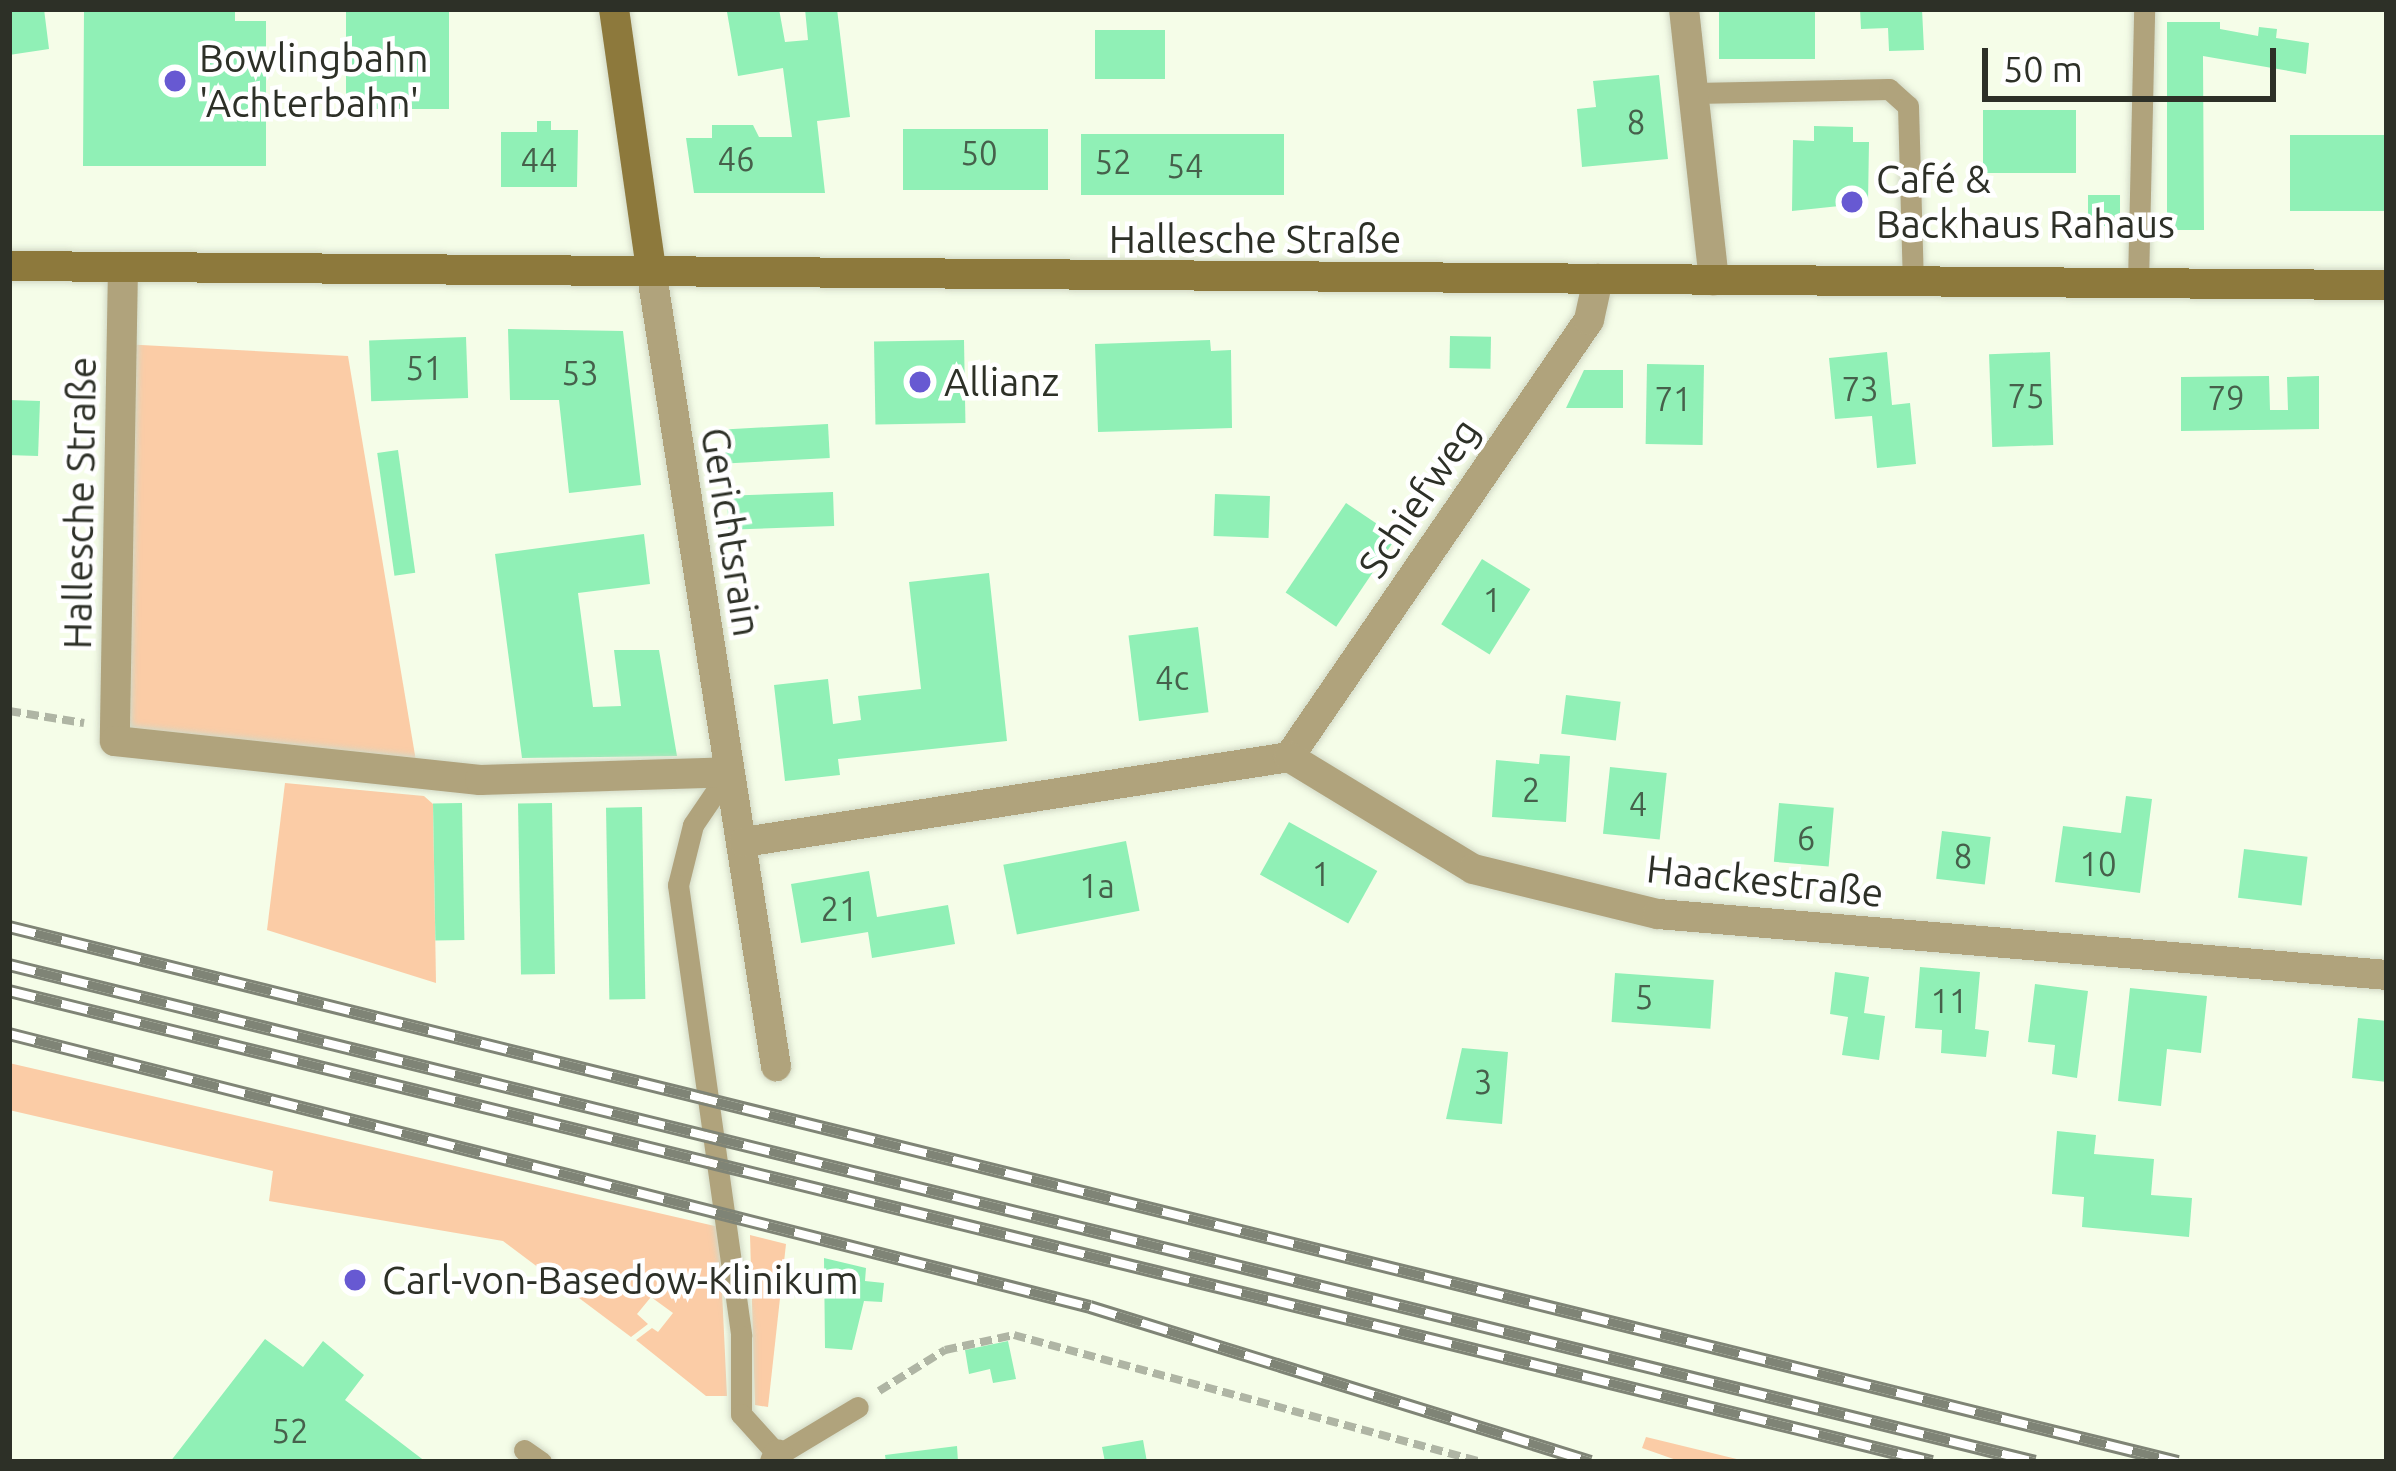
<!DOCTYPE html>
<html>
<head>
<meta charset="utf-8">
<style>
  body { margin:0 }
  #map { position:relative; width:2396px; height:1471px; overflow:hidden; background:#f5fde8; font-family:Ubuntu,sans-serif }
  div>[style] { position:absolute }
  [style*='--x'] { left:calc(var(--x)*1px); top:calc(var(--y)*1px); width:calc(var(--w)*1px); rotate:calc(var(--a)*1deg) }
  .green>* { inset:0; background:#fbcca6 }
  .building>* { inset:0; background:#90f0b6; transform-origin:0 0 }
  .path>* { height:8px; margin-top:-4px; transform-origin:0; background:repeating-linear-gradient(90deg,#afb5a4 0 12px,transparent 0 18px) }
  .roads { filter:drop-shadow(0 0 3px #d1d8c5) drop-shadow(0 0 3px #d1d8c5) }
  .lane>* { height:21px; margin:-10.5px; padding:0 10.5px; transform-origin:10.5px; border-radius:10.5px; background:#b0a37c }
  .street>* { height:30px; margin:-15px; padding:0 15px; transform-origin:15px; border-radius:15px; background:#b0a37c }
  .secondary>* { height:30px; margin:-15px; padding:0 15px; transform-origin:15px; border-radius:15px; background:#8d793c }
  .rail>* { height:14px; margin-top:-7px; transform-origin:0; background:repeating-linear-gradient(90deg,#fff 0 27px,#7f8476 0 54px); box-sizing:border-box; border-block:3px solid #7f8476 }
  .dots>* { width:33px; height:33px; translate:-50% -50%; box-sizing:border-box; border:6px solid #fff; border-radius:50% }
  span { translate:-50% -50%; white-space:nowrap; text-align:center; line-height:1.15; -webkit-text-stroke:9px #fff; paint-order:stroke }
  .number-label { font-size:33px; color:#46604b }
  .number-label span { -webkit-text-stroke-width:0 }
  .poi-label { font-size:39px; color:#2d3027 }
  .left { translate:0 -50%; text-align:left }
  .street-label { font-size:39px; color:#2d3027 }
  .frame { position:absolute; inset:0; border:12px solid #2d3027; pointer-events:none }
  .scale { position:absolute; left:1982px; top:48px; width:294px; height:54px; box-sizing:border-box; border:6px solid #2d3027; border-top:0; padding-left:15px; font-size:36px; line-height:42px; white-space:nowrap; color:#2d3027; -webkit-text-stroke:9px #fff; paint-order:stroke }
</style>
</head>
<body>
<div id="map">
  <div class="green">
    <div style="clip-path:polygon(122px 344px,348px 356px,418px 773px,115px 741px)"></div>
    <div style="clip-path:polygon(285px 783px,424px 796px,433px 804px,436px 983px,267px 930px)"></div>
    <div style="clip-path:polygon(9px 1063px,719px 1227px,727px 1396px,706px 1396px,636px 1340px,652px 1328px,658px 1332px,673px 1313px,651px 1297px,637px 1314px,648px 1324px,631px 1337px,503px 1241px,269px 1201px,273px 1171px,9px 1110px)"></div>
    <div style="clip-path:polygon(750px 1235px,786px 1244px,768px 1407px,755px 1405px)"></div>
    <div style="clip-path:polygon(1646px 1437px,1749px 1462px,1682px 1462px,1642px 1448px)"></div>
  </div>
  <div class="building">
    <div style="clip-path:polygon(9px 9px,44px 9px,49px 49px,9px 55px)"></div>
    <div style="clip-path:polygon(84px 9px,235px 9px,235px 21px,266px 21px,266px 166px,83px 166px)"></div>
    <div style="left:346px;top:9px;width:103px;height:100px"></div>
    <div style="clip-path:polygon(779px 9px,785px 42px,808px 40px,805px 9px,837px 9px,850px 117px,817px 121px,825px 193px,694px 193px,686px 138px,712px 138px,712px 125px,753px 125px,759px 137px,792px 137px,783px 68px,738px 76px,727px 12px)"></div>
    <div style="left:1719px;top:9px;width:96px;height:50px"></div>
    <div style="clip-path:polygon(1860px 9px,1922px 9px,1924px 50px,1889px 51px,1888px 28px,1861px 29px)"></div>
    <div style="clip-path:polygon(2167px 22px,2220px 22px,2220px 29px,2258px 36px,2259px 27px,2277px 29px,2276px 38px,2309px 43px,2306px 74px,2203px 56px,2204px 230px,2167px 230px)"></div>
    <div style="left:1165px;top:30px;width:49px;height:70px;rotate:90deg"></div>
    <div style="clip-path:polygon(1659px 75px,1668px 159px,1582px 167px,1577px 109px,1596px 107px,1593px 81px)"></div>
    <div style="left:1983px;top:110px;width:93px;height:63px"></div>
    <div style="clip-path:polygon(537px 121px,551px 121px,551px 130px,578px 130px,577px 187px,501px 187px,501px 132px,537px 132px)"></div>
    <div style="clip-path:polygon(1814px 126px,1853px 127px,1853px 142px,1869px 142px,1868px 203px,1792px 211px,1793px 140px,1814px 141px)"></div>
    <div style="left:903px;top:129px;width:145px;height:61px"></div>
    <div style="left:1284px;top:134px;width:61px;height:203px;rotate:90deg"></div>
    <div style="left:2290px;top:135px;width:97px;height:76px"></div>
    <div style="left:2088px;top:195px;width:32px;height:31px"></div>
    <div style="clip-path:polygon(508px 329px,623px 331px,641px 485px,569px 493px,559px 400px,510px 400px)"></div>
    <div style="left:1450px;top:336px;width:41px;height:32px;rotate:1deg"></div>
    <div style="left:466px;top:337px;width:61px;height:97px;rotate:88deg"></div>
    <div style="left:964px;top:340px;width:83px;height:90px;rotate:89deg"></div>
    <div style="clip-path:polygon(1210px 340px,1211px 351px,1231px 350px,1232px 428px,1098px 432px,1095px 344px)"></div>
    <div style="clip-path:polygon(1887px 352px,1892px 405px,1910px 403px,1916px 464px,1877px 468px,1872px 416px,1835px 419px,1829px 358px)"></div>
    <div style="left:2050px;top:352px;width:93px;height:61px;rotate:88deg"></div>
    <div style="left:1647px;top:364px;width:57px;height:80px;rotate:1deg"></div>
    <div style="clip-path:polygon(1584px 370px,1623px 370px,1623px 408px,1566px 408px)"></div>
    <div style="clip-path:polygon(2269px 376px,2270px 410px,2288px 410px,2287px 377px,2319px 376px,2319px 429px,2181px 431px,2181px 377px)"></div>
    <div style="left:9px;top:400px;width:31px;height:55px;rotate:2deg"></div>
    <div style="left:828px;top:424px;width:34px;height:104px;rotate:87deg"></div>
    <div style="left:398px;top:450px;width:124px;height:21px;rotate:82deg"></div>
    <div style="left:833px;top:492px;width:34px;height:106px;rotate:88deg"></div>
    <div style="left:1215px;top:494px;width:55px;height:42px;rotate:2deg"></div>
    <div style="left:1346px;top:503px;width:61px;height:108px;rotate:34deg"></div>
    <div style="clip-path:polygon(644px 534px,650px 584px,578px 593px,593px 707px,621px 706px,614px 650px,659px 650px,677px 756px,522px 758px,495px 554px)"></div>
    <div style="left:1482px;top:559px;width:57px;height:77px;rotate:32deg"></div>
    <div style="clip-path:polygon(989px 573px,1007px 741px,838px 759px,840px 775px,785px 781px,774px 685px,828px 679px,833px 724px,861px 720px,858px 696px,921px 689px,909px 582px)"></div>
    <div style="left:1198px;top:627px;width:86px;height:70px;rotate:83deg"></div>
    <div style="left:1566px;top:695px;width:55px;height:39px;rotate:7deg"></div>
    <div style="clip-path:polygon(1540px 754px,1570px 756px,1566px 822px,1492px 817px,1496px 760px,1539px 764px)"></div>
    <div style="left:1610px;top:767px;width:57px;height:67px;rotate:6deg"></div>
    <div style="clip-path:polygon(2126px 796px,2152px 799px,2140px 893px,2055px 882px,2063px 826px,2121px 833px)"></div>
    <div style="left:462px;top:803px;width:137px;height:29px;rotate:89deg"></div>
    <div style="left:552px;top:803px;width:171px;height:34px;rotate:89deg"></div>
    <div style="left:1779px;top:803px;width:55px;height:59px;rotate:5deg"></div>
    <div style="left:642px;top:807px;width:192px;height:36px;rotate:89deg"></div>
    <div style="left:1289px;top:822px;width:101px;height:60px;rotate:29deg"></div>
    <div style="left:1942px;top:831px;width:49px;height:48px;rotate:7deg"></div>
    <div style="left:1126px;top:841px;width:71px;height:125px;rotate:79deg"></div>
    <div style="left:2244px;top:849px;width:64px;height:49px;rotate:7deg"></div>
    <div style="clip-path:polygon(869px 871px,877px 917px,948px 905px,955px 944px,872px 958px,868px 932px,801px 943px,791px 884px)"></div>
    <div style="clip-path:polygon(1920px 967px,1980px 972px,1975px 1029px,1989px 1031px,1986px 1057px,1941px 1053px,1942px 1030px,1915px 1028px)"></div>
    <div style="clip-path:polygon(1835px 972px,1869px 977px,1864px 1013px,1885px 1016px,1879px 1060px,1842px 1055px,1848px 1017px,1830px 1014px)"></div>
    <div style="left:1615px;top:973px;width:99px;height:49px;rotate:4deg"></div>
    <div style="clip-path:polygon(2035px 984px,2088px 991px,2077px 1078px,2052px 1074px,2055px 1045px,2028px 1042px)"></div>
    <div style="clip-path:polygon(2130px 988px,2207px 996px,2201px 1053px,2167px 1049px,2161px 1106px,2118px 1101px)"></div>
    <div style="clip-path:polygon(2358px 1018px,2387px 1021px,2387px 1082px,2352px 1078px)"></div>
    <div style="clip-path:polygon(1462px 1048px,1508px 1052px,1502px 1124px,1446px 1119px)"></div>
    <div style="clip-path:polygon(2057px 1131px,2096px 1135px,2094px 1154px,2154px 1159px,2151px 1195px,2192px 1198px,2189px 1237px,2082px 1227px,2084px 1197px,2052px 1194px)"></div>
    <div style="clip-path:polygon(824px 1258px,866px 1268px,865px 1281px,884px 1283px,882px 1302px,864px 1301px,852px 1350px,825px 1348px)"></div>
    <div style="clip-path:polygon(265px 1339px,303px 1367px,323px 1341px,364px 1375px,345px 1400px,426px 1462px,170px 1462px)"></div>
    <div style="clip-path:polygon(1008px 1341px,1016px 1379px,993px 1383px,990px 1369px,969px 1374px,965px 1350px)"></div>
    <div style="clip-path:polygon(1143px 1440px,1147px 1462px,1105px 1462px,1102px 1447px)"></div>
    <div style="clip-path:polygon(957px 1446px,958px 1462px,886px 1462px,885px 1455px)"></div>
  </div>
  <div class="path">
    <div style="--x:9;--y:711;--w:76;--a:9.1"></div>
    <div style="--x:879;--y:1391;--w:78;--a:-31.8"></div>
    <div style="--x:945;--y:1350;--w:71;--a:-12.3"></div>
    <div style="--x:1014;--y:1335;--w:485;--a:15.2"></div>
  </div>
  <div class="roads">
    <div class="lane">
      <div style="--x:1695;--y:93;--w:194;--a:-1.2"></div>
      <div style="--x:1889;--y:89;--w:25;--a:42"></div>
      <div style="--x:1908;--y:106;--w:176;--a:88.4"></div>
      <div style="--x:2138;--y:282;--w:273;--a:-88.7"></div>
      <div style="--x:729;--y:772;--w:64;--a:124.2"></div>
      <div style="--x:693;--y:825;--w:62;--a:104"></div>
      <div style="--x:678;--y:885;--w:455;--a:82"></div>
      <div style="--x:741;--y:1336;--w:78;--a:90"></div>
      <div style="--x:741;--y:1414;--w:55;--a:47.9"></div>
      <div style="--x:778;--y:1455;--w:93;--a:-31"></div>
      <div style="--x:524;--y:1450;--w:21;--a:35"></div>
    </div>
    <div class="street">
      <div style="--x:1684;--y:9;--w:273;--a:83.7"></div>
      <div style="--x:123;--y:267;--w:474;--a:91"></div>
      <div style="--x:115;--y:741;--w:367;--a:6.1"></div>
      <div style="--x:480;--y:780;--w:249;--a:-1.8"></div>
      <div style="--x:651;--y:269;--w:807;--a:81.09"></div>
      <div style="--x:1289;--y:757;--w:530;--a:-55.53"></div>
      <div style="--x:1589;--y:320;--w:42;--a:-77.6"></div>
      <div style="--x:744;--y:842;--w:552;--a:-8.86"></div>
      <div style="--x:1289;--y:757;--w:215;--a:31.3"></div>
      <div style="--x:1473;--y:869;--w:190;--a:13.7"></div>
      <div style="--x:1658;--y:914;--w:732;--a:4.78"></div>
      <div style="--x:775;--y:1462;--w:8;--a:-67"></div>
    </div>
    <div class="secondary">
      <div style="--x:614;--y:9;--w:263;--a:81.9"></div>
      <div style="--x:9;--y:266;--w:2378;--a:0.46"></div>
    </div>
  </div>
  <div class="rail">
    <div style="--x:9;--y:927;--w:2234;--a:13.86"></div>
    <div style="--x:9;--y:965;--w:2086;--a:13.78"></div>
    <div style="--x:9;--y:991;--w:1980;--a:13.76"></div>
    <div style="--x:9;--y:1034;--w:1115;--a:14.17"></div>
    <div style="--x:1090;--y:1307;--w:524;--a:17.19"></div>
  </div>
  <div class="dots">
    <div style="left:175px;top:81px;background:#6759d2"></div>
    <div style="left:1852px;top:202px;background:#6759d2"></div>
    <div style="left:920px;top:382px;background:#6759d2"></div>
    <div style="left:355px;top:1280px;background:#6759d2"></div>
  </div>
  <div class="number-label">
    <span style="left:1636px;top:122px">8</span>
    <span style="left:979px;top:153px">50</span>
    <span style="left:736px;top:159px">46</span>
    <span style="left:539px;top:160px">44</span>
    <span style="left:1113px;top:162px">52</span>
    <span style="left:1185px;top:166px">54</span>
    <span style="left:424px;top:368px">51</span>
    <span style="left:580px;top:373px">53</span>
    <span style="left:1860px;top:389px">73</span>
    <span style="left:2026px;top:396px">75</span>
    <span style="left:2226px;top:398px">79</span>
    <span style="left:1673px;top:399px">71</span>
    <span style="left:1492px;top:600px">1</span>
    <span style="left:1172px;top:678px">4c</span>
    <span style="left:1531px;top:790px">2</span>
    <span style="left:1638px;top:804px">4</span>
    <span style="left:1806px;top:838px">6</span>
    <span style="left:1963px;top:856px">8</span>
    <span style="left:2098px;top:864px">10</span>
    <span style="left:1321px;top:874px">1</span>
    <span style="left:1097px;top:886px">1a</span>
    <span style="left:839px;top:909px">21</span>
    <span style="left:1644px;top:997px">5</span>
    <span style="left:1949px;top:1001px">11</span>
    <span style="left:1483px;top:1082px">3</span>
    <span style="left:290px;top:1431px">52</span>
  </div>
  <div class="poi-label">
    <span class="left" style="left:199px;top:81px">Bowlingbahn<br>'Achterbahn'</span>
    <span class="left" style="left:1876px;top:202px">Café &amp;<br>Backhaus Rahaus</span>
    <span class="left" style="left:944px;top:382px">Allianz</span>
    <span class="left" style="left:382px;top:1280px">Carl-von-Basedow-Klinikum</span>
  </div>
  <div class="street-label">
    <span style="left:1255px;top:239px">Hallesche Straße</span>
    <span style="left:1419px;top:498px;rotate:-56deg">Schiefweg</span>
    <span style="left:80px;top:503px;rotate:-89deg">Hallesche Straße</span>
    <span style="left:731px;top:532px;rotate:81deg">Gerichtsrain</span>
    <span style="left:1765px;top:881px;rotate:6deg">Haackestraße</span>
  </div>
  <div class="frame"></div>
  <div class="scale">50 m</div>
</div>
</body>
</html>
